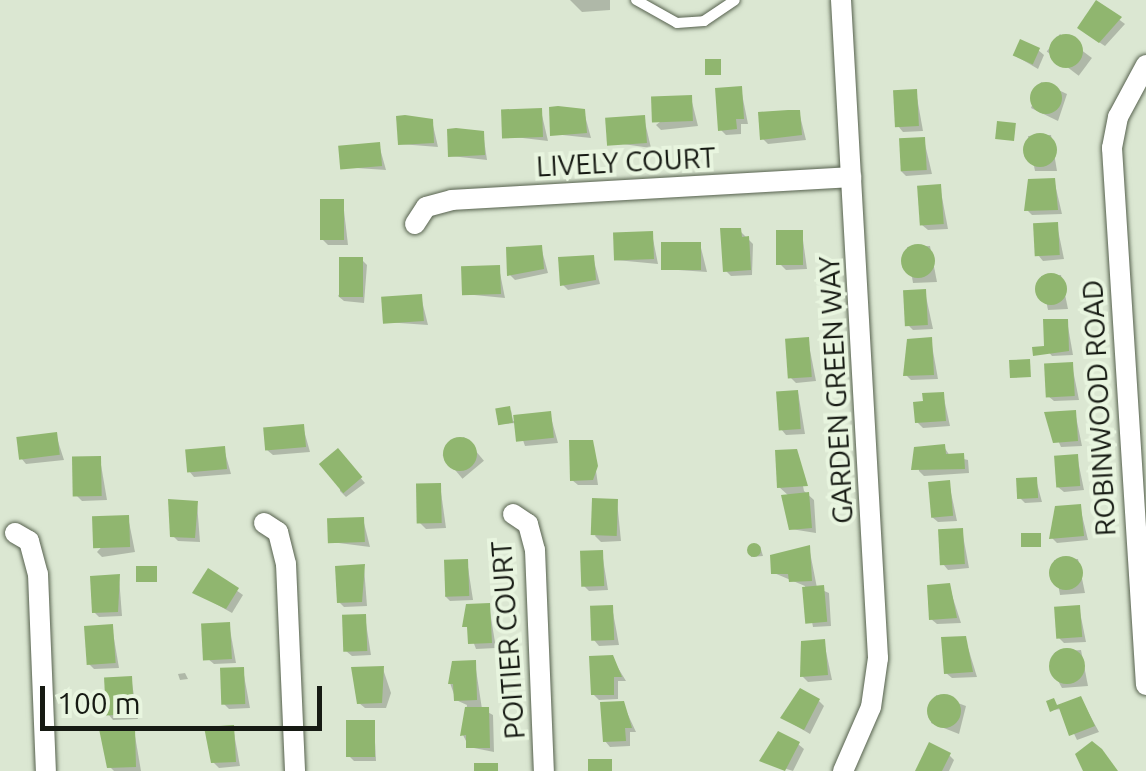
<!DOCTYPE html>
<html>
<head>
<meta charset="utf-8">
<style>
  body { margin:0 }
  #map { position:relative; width:1146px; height:771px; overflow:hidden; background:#dbe7d2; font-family:Ubuntu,sans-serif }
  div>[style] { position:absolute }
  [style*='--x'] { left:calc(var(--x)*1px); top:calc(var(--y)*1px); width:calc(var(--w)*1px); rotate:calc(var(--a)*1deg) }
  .shadow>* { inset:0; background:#0003; transform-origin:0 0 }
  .building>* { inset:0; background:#90b66f; transform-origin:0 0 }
  .round { border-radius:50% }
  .roads { filter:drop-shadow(0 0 2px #56614e) drop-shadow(0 0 2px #56614e) }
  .service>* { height:10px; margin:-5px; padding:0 5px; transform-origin:5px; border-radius:5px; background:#fff }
  .minor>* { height:20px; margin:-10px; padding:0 10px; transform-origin:10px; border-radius:10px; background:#fff }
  span { translate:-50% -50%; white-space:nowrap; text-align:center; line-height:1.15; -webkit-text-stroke:8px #e8f5df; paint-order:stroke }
  .street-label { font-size:28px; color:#161a13 }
  .scale { position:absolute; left:40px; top:686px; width:282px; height:45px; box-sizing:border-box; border:5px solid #161a13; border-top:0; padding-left:12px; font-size:30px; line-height:35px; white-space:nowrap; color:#161a13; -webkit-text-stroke:8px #e8f5df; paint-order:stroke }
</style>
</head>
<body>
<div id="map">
  <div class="shadow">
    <div style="clip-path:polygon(570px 0,610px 0,610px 10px,582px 12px)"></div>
    <div style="clip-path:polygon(1097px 3px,1125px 24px,1105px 46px,1085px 33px)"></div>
    <div style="left:1060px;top:34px;width:40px;height:22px;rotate:37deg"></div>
    <div style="clip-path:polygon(1038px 50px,1044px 55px,1038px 69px,1016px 56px)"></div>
    <div style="clip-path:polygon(1041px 82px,1067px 94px,1058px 121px,1031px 108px)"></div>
    <div style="clip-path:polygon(741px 89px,748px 124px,741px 124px,741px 134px,726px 135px,720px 129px)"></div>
    <div style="clip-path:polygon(916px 92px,923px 131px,903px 132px,898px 126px)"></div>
    <div style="clip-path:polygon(691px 98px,698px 126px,661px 130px,656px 125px)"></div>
    <div style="clip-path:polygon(541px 111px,548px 141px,505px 136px)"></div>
    <div style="clip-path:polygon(584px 112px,591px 138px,553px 134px)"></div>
    <div style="clip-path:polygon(799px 112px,806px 140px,768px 144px,763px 139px)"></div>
    <div style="clip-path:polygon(644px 118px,651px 148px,609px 142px)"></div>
    <div style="clip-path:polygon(432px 121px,438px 147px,400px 144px)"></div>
    <div style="clip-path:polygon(483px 133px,487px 160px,451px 156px)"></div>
    <div style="clip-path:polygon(1051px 135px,1057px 171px,1035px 171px,1028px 136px)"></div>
    <div style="clip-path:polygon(924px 140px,932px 174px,906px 176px,901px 171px)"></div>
    <div style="clip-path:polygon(379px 145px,386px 170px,342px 167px)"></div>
    <div style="clip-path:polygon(1054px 180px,1062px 214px,1032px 215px,1027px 210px)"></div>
    <div style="clip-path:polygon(940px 187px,948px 229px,928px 230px,922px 225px)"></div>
    <div style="clip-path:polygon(343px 202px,348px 245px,328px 245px,322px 239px)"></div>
    <div style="clip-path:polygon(1057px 225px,1064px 259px,1043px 261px,1038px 255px)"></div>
    <div style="clip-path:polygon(740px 231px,753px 244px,752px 275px,731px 276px,726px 271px)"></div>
    <div style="clip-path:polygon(802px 233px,807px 269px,786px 270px,781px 265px)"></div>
    <div style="clip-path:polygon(652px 234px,658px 264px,616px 260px)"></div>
    <div style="clip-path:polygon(700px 244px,707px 272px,664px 269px)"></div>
    <div style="clip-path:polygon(930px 246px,937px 282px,913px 283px,907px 247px)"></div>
    <div style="clip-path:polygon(541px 247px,548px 273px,515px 280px,510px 275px)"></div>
    <div style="clip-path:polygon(593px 257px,600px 284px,568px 290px,563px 285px)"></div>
    <div style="clip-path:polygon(362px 260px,367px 265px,364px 303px,344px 301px,338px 296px)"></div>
    <div style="clip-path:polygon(499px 268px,505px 298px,464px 294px)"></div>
    <div style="clip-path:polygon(1061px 275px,1068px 309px,1048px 310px,1041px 276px)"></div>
    <div style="clip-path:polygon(925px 292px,933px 329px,913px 330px,908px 325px)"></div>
    <div style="clip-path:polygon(421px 297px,428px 325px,385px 322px)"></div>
    <div style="clip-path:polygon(1067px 321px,1073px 355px,1052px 356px,1047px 350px)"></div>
    <div style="clip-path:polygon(808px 340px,816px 381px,796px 383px,790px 377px)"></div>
    <div style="clip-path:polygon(931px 340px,938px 379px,911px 380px,906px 375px)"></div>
    <div style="clip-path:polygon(1072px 365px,1079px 400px,1054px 401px,1048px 396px)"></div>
    <div style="clip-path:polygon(798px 392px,805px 434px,786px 435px,781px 429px)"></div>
    <div style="clip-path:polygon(943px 394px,950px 426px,923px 428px,917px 422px,925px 404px)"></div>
    <div style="clip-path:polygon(511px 410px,513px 421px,550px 414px,558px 443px,525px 446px,517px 423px,501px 424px)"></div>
    <div style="clip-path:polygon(1075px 412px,1082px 446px,1061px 447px,1046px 414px)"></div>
    <div style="clip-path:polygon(303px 427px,310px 452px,273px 455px,267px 450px)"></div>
    <div style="clip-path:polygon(56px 435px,64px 460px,26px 464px,21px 458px)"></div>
    <div style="left:464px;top:437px;width:31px;height:28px;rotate:50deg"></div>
    <div style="clip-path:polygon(592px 442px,598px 485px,578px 485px,572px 480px)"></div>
    <div style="clip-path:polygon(944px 447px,950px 456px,968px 460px,969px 473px,924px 476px,919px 471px,916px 449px)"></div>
    <div style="clip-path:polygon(224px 449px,231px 474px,194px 477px,189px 471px)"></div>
    <div style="clip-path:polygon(796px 451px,804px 491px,814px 500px,816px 533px,791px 529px,789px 496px,779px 487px)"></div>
    <div style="clip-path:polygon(338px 452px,365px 483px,346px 497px,340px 491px)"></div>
    <div style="clip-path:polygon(1077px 456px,1084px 490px,1064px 492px,1058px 487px)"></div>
    <div style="clip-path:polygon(100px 459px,107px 500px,82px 501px,77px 496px)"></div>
    <div style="clip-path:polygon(1036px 480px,1042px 502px,1025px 503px,1020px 498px)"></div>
    <div style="clip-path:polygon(949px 483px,957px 521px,938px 522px,932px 517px)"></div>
    <div style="clip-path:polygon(440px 485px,446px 528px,426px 529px,420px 523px)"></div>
    <div style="clip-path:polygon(617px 501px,621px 541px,601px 542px,595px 536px)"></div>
    <div style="clip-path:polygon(197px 503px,200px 542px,178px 541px,172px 535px)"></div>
    <div style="clip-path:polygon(1080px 507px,1088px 540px,1057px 543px,1052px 538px)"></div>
    <div style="clip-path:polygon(128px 517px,135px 552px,102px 557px,97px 552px)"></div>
    <div style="clip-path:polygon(363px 519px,370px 547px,331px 542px)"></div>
    <div style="clip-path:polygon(962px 530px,969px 568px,948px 570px,943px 564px)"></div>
    <div style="clip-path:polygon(749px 547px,760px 546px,763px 556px,751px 557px)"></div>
    <div style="clip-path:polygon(809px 547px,817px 588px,829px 593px,831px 626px,813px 627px,805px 586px,774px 573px)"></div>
    <div style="clip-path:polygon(602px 553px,608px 590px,589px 591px,584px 586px)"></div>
    <div style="clip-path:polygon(1078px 559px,1085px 593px,1060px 595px,1054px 560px)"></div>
    <div style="clip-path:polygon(467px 561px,473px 600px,450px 601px,445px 596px)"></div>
    <div style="clip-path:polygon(364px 567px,367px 606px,344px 607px,339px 602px)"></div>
    <div style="clip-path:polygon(209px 571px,243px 595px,232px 613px,195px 592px)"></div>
    <div style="clip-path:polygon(119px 577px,122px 616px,99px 617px,94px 612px)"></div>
    <div style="clip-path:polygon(949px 586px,961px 623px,937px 624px,931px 619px)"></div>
    <div style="clip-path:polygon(489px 606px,496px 648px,476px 649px,465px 620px)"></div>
    <div style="clip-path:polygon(612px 607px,619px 645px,599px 646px,594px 640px)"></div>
    <div style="clip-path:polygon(1079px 607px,1086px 642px,1064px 643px,1059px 638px)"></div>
    <div style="clip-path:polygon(365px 617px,371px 655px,352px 656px,346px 651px)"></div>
    <div style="clip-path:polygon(229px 624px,236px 663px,214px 664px,208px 659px)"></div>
    <div style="clip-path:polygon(112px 627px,119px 668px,94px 669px,88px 663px)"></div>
    <div style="clip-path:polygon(965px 638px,977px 677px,952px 678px,946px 673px)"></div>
    <div style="clip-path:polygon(824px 642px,832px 680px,808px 682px,802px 676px)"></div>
    <div style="clip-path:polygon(1081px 650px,1088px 686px,1062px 688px,1051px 668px,1055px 652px)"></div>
    <div style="clip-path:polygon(612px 658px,626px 681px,618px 681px,618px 699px,599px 700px,593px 694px)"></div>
    <div style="clip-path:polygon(475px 663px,482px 709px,493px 715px,494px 752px,469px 747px,463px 735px,467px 705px,456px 700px,450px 683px)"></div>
    <div style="clip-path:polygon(383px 669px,391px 693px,386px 708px,365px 708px,359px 703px)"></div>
    <div style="clip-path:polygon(243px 670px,250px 708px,229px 709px,224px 704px)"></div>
    <div style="clip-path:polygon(185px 673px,188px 679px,180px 680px,178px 674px)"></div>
    <div style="clip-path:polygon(131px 678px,138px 719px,113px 720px,108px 714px)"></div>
    <div style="clip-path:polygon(936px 695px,966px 706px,959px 734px,931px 723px)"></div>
    <div style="clip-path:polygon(1081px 699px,1099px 732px,1077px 740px,1062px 709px,1052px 710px)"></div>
    <div style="clip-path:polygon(819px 701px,824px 706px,810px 734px,783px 718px)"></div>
    <div style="clip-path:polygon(623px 704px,636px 732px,630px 732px,630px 746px,610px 747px,605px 741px)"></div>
    <div style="clip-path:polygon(374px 722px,376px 761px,354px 761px,349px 756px)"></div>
    <div style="clip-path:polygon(233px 728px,240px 766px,219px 768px,213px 762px)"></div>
    <div style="clip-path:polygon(134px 730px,141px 771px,114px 771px,110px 767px)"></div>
    <div style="clip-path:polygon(798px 744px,804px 749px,793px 771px,762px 761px)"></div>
    <div style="clip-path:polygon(949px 755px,954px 760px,949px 771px,918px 771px)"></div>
  </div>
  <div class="building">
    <div style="clip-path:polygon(1096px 0,1122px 17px,1099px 43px,1077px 28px)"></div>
    <div class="round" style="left:1049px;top:34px;width:34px;height:34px"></div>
    <div style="left:1020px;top:39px;width:22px;height:18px;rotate:24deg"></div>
    <div style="left:705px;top:59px;width:16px;height:16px"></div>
    <div class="round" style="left:1030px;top:82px;width:32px;height:32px"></div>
    <div style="clip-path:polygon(742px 86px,744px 119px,736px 119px,737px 129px,718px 131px,715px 88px)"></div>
    <div style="left:917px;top:89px;width:37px;height:24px;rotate:87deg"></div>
    <div style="left:692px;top:95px;width:26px;height:41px;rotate:88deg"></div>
    <div style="clip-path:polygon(558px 106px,585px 109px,587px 133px,550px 136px,549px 107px)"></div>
    <div style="left:542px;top:108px;width:29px;height:41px;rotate:88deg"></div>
    <div style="clip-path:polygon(788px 110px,800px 110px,802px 135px,760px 140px,758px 112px)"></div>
    <div style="clip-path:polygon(405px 115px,433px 119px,434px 143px,398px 145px,396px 116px)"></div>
    <div style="left:645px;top:115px;width:28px;height:40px;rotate:86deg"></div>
    <div style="left:997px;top:121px;width:19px;height:18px;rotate:6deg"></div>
    <div style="clip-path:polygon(456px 128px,484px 131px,485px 155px,448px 157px,447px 129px)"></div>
    <div class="round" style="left:1023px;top:133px;width:34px;height:34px"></div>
    <div style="left:925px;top:137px;width:33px;height:26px;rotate:87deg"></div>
    <div style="left:380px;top:142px;width:24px;height:42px;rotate:85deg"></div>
    <div style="clip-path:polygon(1055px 178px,1058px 210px,1024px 211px,1028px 179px)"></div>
    <div style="left:941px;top:184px;width:40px;height:24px;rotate:86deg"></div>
    <div style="left:320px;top:199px;width:24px;height:41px"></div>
    <div style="left:1058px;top:222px;width:33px;height:25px;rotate:87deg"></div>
    <div style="clip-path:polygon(720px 228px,741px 228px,742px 237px,749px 236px,751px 270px,723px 272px)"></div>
    <div style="left:803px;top:230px;width:35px;height:27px;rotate:90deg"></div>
    <div style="left:653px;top:231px;width:28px;height:40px;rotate:88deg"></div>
    <div style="left:661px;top:242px;width:40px;height:28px"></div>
    <div class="round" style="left:901px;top:244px;width:34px;height:34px"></div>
    <div style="clip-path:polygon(542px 245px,544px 269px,507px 276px,506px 247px)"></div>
    <div style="clip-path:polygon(594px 255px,596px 280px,560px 286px,558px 257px)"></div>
    <div style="left:339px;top:257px;width:24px;height:40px"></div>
    <div style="left:500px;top:265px;width:29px;height:39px;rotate:88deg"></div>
    <div class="round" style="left:1035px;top:273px;width:32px;height:32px"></div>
    <div style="left:926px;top:289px;width:36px;height:23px;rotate:87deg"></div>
    <div style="left:422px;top:294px;width:27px;height:41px;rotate:86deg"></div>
    <div style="clip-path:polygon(1043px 319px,1068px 319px,1069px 351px,1033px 356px,1032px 347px,1044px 346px)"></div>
    <div style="left:809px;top:337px;width:40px;height:24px;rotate:86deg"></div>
    <div style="clip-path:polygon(932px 337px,934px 375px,903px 376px,907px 339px)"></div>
    <div style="left:1030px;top:359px;width:18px;height:21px;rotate:87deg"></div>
    <div style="left:1073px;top:362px;width:34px;height:29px;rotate:87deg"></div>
    <div style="left:798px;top:390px;width:39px;height:22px;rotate:86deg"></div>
    <div style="clip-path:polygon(944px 392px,946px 421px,915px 423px,913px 402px,923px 401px,922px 393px)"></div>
    <div style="left:510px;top:406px;width:17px;height:15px;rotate:80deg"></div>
    <div style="clip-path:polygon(1076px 410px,1078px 441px,1053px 443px,1044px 412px)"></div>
    <div style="left:551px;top:411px;width:27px;height:38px;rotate:84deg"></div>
    <div style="left:304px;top:424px;width:23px;height:41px;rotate:85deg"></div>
    <div style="left:57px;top:432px;width:23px;height:41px;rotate:83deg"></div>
    <div class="round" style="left:443px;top:437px;width:34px;height:34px"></div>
    <div style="clip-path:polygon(569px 440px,593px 440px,598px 466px,593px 480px,570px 481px)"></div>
    <div style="clip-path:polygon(945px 444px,946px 454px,964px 453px,965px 469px,911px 470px,914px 447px)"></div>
    <div style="left:225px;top:446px;width:23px;height:40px;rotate:85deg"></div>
    <div style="left:338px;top:448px;width:38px;height:25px;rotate:50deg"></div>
    <div style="clip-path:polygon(797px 449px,808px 486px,777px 488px,775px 450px)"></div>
    <div style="left:1078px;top:454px;width:32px;height:24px;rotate:86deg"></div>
    <div style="left:101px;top:456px;width:40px;height:29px;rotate:89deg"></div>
    <div style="left:1037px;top:477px;width:21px;height:21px;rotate:87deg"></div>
    <div style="left:950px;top:480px;width:36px;height:22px;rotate:85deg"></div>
    <div style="left:441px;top:483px;width:40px;height:25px;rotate:89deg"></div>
    <div style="clip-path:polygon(809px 492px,812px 528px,789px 530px,781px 495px)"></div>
    <div style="clip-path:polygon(168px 499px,198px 501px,195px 538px,170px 537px)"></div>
    <div style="left:618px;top:499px;width:37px;height:26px;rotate:92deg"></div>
    <div style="clip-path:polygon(1081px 504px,1084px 536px,1049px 539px,1055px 506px)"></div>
    <div style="left:129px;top:515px;width:32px;height:37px;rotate:88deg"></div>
    <div style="left:364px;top:517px;width:25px;height:37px;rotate:88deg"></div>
    <div style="left:963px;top:528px;width:36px;height:25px;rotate:87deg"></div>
    <div style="left:1041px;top:533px;width:14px;height:20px;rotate:90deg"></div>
    <div class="round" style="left:747px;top:543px;width:14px;height:14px"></div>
    <div style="clip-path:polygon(810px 545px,812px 581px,789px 582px,788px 574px,771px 574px,770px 555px)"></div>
    <div style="left:603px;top:550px;width:36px;height:23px;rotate:88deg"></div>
    <div class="round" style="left:1049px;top:556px;width:34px;height:34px"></div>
    <div style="left:468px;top:559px;width:37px;height:24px;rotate:88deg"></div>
    <div style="clip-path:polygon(365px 564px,362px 602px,337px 603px,335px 566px)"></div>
    <div style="left:136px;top:566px;width:21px;height:16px"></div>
    <div style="clip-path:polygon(208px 568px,239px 588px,226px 609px,192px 593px)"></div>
    <div style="clip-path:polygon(120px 574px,118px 612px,92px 613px,90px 576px)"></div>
    <div style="clip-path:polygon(950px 583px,957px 618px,929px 620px,927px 585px)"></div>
    <div style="left:824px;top:585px;width:37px;height:22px;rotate:85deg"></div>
    <div style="clip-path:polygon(490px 603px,492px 643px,468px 644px,467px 627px,462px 627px,466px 604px)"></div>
    <div style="left:613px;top:605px;width:35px;height:23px;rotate:88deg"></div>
    <div style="left:1080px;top:605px;width:32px;height:26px;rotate:86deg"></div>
    <div style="left:366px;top:614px;width:37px;height:24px;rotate:88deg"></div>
    <div style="left:230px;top:622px;width:37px;height:29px;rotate:87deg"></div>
    <div style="left:84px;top:626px;width:29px;height:39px;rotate:-4deg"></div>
    <div style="clip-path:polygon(966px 636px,973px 672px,944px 674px,941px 637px)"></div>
    <div style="clip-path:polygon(825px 639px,828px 675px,800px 677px,801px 641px)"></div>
    <div class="round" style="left:1049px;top:648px;width:36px;height:36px"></div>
    <div style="clip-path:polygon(613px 655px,622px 677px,614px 677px,614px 695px,591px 695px,589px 656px)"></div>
    <div style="clip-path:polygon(476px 660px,477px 700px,454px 701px,453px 684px,448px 684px,452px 661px)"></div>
    <div style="clip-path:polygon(384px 666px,382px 703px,357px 704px,351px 667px)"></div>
    <div style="left:244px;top:667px;width:37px;height:24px;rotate:88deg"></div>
    <div style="left:132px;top:676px;width:38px;height:28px;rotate:87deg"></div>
    <div style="clip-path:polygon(800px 688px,820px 699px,804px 730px,780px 718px)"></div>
    <div class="round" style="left:927px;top:694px;width:34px;height:34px"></div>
    <div style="clip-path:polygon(1081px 696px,1095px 726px,1069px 736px,1059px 708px,1050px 712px,1046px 701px,1054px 698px,1057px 705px)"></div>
    <div style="clip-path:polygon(624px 701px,632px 728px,625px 728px,626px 741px,603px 742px,600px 702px)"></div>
    <div style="clip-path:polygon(465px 707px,489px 707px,490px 748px,466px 748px,466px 735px,460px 736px)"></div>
    <div style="left:346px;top:720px;width:29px;height:37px"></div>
    <div style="clip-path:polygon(234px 725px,236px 762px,211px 763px,204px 727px)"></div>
    <div style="clip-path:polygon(135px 728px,136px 767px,107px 768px,99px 729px)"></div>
    <div style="clip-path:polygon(778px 731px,800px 742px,785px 771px,759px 761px)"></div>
    <div style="clip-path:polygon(1092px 741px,1102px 749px,1118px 771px,1083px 771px,1075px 754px)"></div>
    <div style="clip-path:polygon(929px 742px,951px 753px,942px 771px,915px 771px)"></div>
    <div style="left:612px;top:759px;width:12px;height:24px;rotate:90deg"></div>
    <div style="left:474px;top:763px;width:24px;height:8px"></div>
  </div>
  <div class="roads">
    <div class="service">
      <div style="--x:636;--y:0;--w:47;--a:29.3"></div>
      <div style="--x:677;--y:23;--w:27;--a:-4"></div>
      <div style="--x:704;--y:21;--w:37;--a:-34"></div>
    </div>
    <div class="minor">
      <div style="--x:841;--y:0;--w:659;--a:86.78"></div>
      <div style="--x:878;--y:658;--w:49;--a:98.1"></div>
      <div style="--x:871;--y:707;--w:70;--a:113.6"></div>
      <div style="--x:1146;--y:65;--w:59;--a:118.3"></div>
      <div style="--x:1118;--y:117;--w:32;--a:101"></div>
      <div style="--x:1112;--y:148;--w:538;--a:86.38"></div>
      <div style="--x:415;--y:224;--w:20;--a:-57"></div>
      <div style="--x:426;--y:207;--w:27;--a:-15"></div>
      <div style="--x:452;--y:200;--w:400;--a:-3.3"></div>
      <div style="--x:513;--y:514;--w:18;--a:34"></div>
      <div style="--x:528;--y:524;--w:27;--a:75"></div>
      <div style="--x:535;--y:550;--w:221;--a:87.7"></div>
      <div style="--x:264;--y:523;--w:17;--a:33"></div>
      <div style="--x:278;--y:532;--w:33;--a:76"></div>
      <div style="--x:286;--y:564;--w:207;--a:87.5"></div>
      <div style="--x:15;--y:533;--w:16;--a:30"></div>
      <div style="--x:29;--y:541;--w:34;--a:75"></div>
      <div style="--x:38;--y:574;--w:197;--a:87.7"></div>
    </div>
  </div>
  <div class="street-label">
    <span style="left:626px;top:162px;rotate:-3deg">LIVELY COURT</span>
    <span style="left:836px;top:390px;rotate:-93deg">GARDEN GREEN WAY</span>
    <span style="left:1099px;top:408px;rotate:-93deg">ROBINWOOD ROAD</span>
    <span style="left:508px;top:640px;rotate:-94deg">POITIER COURT</span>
  </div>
  <div class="scale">100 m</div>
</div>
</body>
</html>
